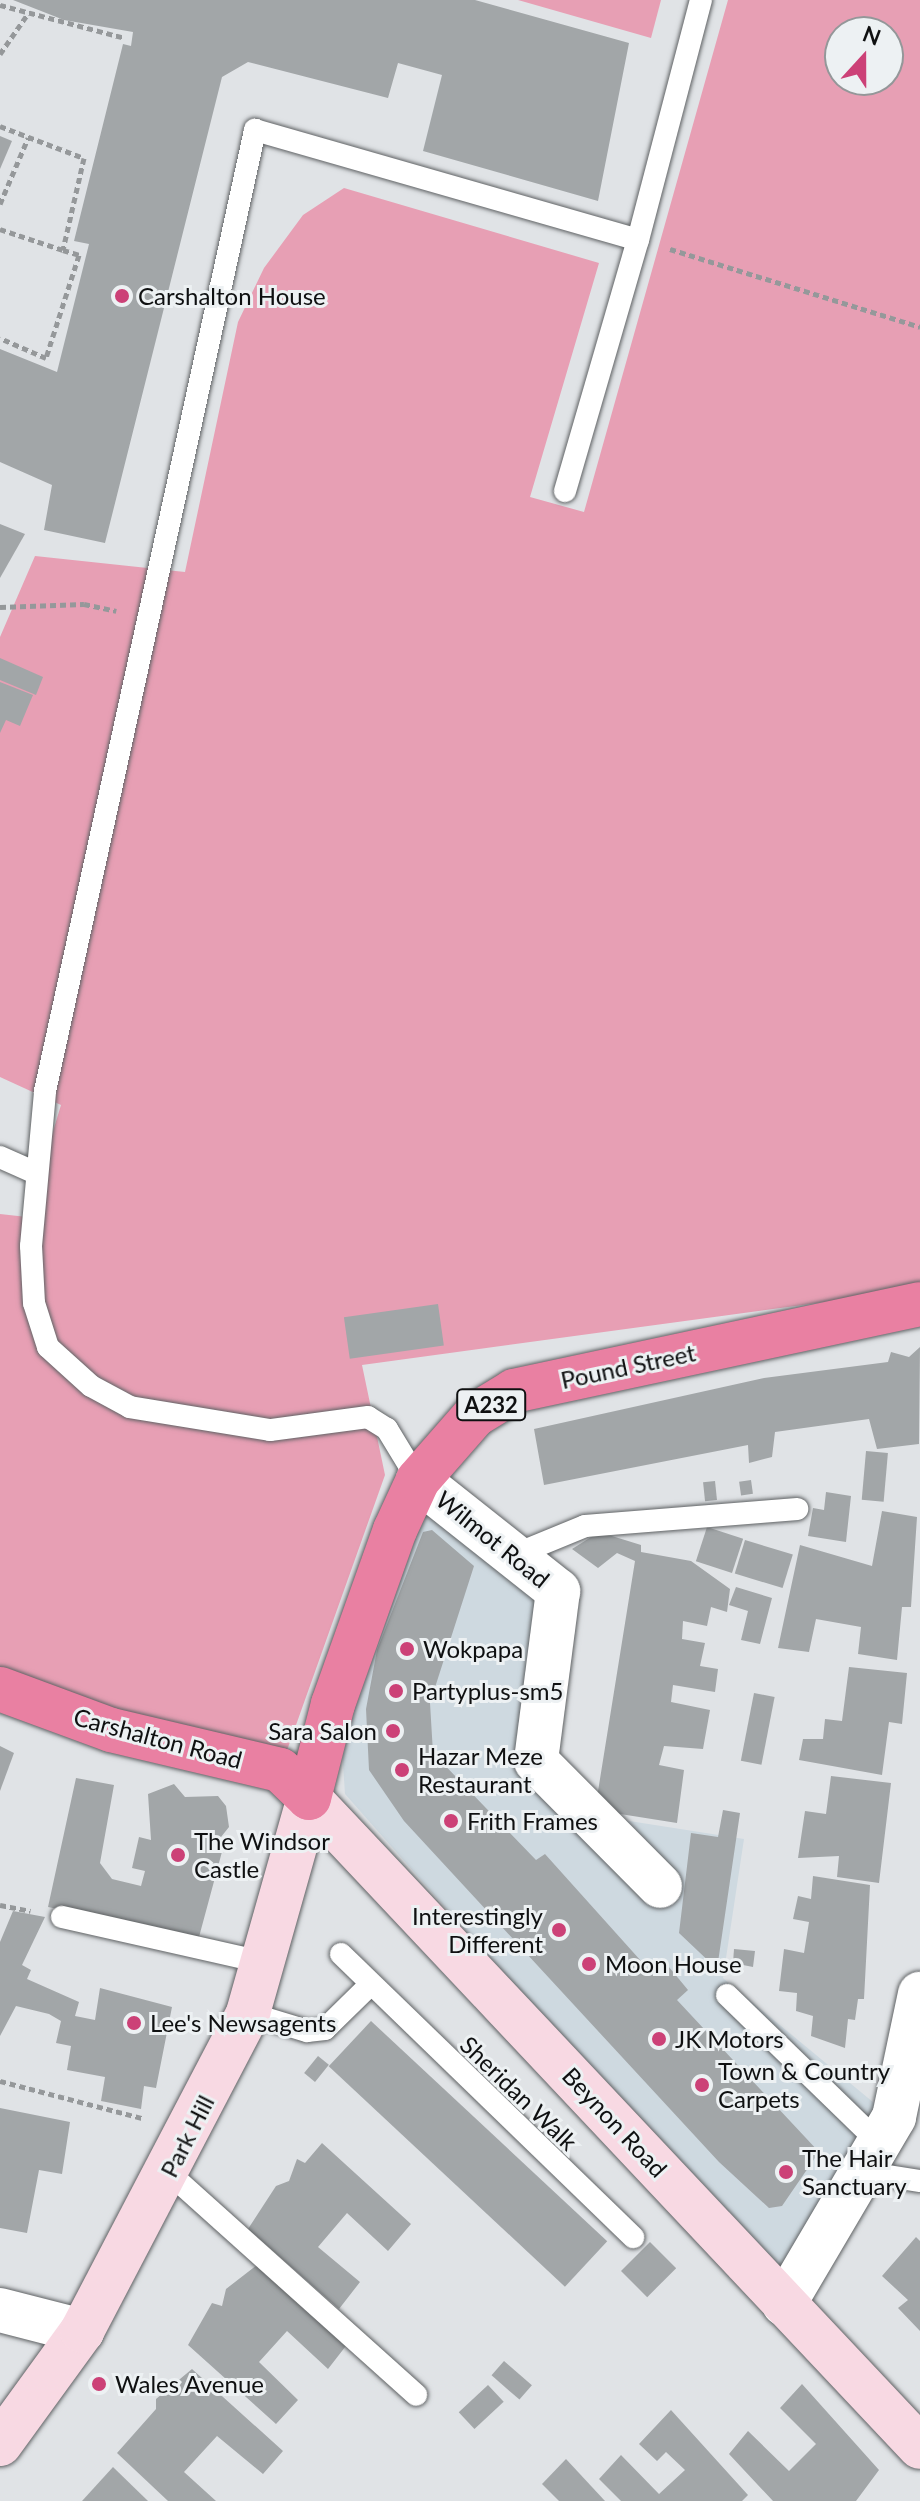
<!DOCTYPE html>
<html>
<head>
<meta charset="utf-8">
<style>
  body { margin:0 }
  #map { position:relative; width:920px; height:2501px; overflow:hidden; background:#e0e3e6; font-family:Lato,sans-serif }
  div>[style] { position:absolute }
  [style*='--x'] { left:calc(var(--x)*1px); top:calc(var(--y)*1px); width:calc(var(--w)*1px); rotate:calc(var(--a)*1deg) }
  .built>* { inset:0; background:#ced9e0 }
  .green>* { inset:0; background:#e79fb4 }
  .building>* { inset:0; background:#a2a6a8; transform-origin:0 0 }
  .path>* { height:5px; margin-top:-2.5px; transform-origin:0; background:repeating-linear-gradient(90deg,#95989a 0 6px,transparent 0 10px) }
  .roads { filter:drop-shadow(0 0 2px #5f6264) drop-shadow(0 0 2px #5f6264) }
  .lane>* { height:22px; margin:-11px; padding:0 11px; transform-origin:11px; border-radius:11px; background:#fff }
  .street>* { height:44px; margin:-22px; padding:0 22px; transform-origin:22px; border-radius:22px; background:#fff }
  .secondary>* { height:44px; margin:-22px; padding:0 22px; transform-origin:22px; border-radius:22px; background:#f8d9e3 }
  .highway>* { height:44px; margin:-22px; padding:0 22px; transform-origin:22px; border-radius:22px; background:#e980a2 }
  .dots>* { width:22px; height:22px; translate:-50% -50%; box-sizing:border-box; border:4px solid #edf1f3; border-radius:50% }
  span { translate:-50% -50%; white-space:nowrap; text-align:center; line-height:1.15; -webkit-text-stroke:6px #edf1f3; paint-order:stroke }
  .shield-label span { padding:2px 6px; background:#edf1f3; border:2px solid; border-radius:6px; -webkit-text-stroke-width:0 }
  .shield-label { font-size:22px; color:#0f1011; font-weight:700 }
  .poi-label { font-size:24px; color:#0f1011 }
  .left { translate:0 -50%; text-align:left }
  .right { translate:-100% -50%; text-align:right }
  .street-label { font-size:24px; color:#0f1011 }
  .north { position:absolute; left:824px; top:16px; width:80px; height:80px; box-sizing:border-box; background:#edf1f3; border:2px solid #949799; border-radius:50%; rotate:21deg; font-size:22px; font-weight:700; line-height:32px; text-align:center; color:#0f1011 }
  .north::after { content:''; display:block; margin:auto; width:28px; height:36px; background:#cc4177; clip-path:polygon(50% 0,100% 100%,50% 72%,0 100%) }
</style>
</head>
<body>
<div id="map">
  <div class="built">
    <div style="clip-path:polygon(423px 1505px,551px 1597px,527px 1764px,591px 1815px,744px 1839px,723px 1978px,885px 2112px,786px 2279px,665px 2156px,345px 1794px,341px 1734px)"></div>
  </div>
  <div class="green">
    <div style="clip-path:polygon(518px 0,661px 0,651px 38px)"></div>
    <div style="clip-path:polygon(evenodd,728px 0,920px 0,920px 1289px,362px 1365px,385px 1475px,280px 1770px,0 1678px,0 1214px,27px 1217px,61px 1105px,0 1077px,0 637px,35px 556px,185px 572px,238px 322px,264px 268px,303px 215px,344px 188px,599px 263px,530px 497px,584px 512px,728px 0,840px 32px,888px 32px,888px 80px,840px 80px,840px 32px)"></div>
  </div>
  <div class="building">
    <div style="clip-path:polygon(13px 0,475px 0,629px 43px,598px 201px,423px 151px,442px 75px,398px 63px,388px 98px,248px 62px,222px 77px,105px 543px,44px 530px,52px 485px,0 462px,0 349px,57px 372px,89px 244px,74px 241px,123px 44px,131px 46px,133px 32px,64px 20px)"></div>
    <div style="clip-path:polygon(0 136px,12px 141px,0 169px)"></div>
    <div style="clip-path:polygon(0 524px,25px 534px,0 578px)"></div>
    <div style="clip-path:polygon(0 658px,43px 677px,36px 695px,0 680px)"></div>
    <div style="clip-path:polygon(0 682px,33px 695px,20px 726px,6px 720px,0 733px)"></div>
    <div style="left:438px;top:1304px;width:42px;height:95px;rotate:82deg"></div>
    <div style="clip-path:polygon(920px 1347px,919px 1444px,877px 1449px,869px 1419px,775px 1432px,772px 1457px,749px 1463px,748px 1445px,544px 1485px,534px 1429px,764px 1378px,888px 1362px,891px 1352px,909px 1357px)"></div>
    <div style="left:866px;top:1451px;width:22px;height:49px;rotate:5deg"></div>
    <div style="left:751px;top:1480px;width:14px;height:12px;rotate:82deg"></div>
    <div style="left:715px;top:1481px;width:19px;height:12px;rotate:84deg"></div>
    <div style="clip-path:polygon(826px 1492px,851px 1496px,846px 1542px,808px 1536px,813px 1508px,824px 1510px)"></div>
    <div style="clip-path:polygon(882px 1511px,917px 1517px,911px 1607px,902px 1607px,897px 1660px,858px 1654px,861px 1627px,816px 1619px,809px 1652px,778px 1648px,800px 1545px,872px 1566px)"></div>
    <div style="left:707px;top:1527px;width:38px;height:36px;rotate:18deg"></div>
    <div style="clip-path:polygon(432px 1530px,474px 1566px,430px 1703px,433px 1753px,536px 1860px,545px 1854px,650px 1971px,664px 1961px,688px 1990px,677px 2000px,819px 2152px,782px 2206px,769px 2208px,719px 2162px,404px 1821px,369px 1770px,366px 1709px,377px 1650px,423px 1532px)"></div>
    <div style="clip-path:polygon(599px 1532px,641px 1545px,641px 1552px,691px 1561px,730px 1589px,727px 1612px,711px 1607px,707px 1626px,683px 1621px,682px 1639px,705px 1643px,700px 1666px,718px 1669px,715px 1692px,673px 1685px,671px 1702px,710px 1710px,703px 1749px,664px 1746px,659px 1765px,684px 1770px,677px 1823px,595px 1810px,635px 1561px,617px 1553px,598px 1568px,572px 1549px)"></div>
    <div style="left:745px;top:1540px;width:50px;height:35px;rotate:17deg"></div>
    <div style="clip-path:polygon(736px 1587px,772px 1598px,760px 1644px,741px 1640px,748px 1611px,729px 1605px)"></div>
    <div style="clip-path:polygon(849px 1667px,907px 1673px,902px 1724px,889px 1722px,882px 1775px,799px 1760px,803px 1739px,823px 1739px,825px 1719px,842px 1721px)"></div>
    <div style="left:754px;top:1693px;width:21px;height:69px;rotate:11deg"></div>
    <div style="clip-path:polygon(0 1746px,14px 1753px,0 1791px)"></div>
    <div style="clip-path:polygon(831px 1776px,891px 1783px,879px 1883px,837px 1877px,839px 1856px,798px 1858px,805px 1811px,826px 1814px)"></div>
    <div style="clip-path:polygon(76px 1778px,114px 1785px,100px 1863px,112px 1879px,141px 1886px,145px 1871px,132px 1868px,139px 1837px,151px 1840px,148px 1794px,174px 1784px,185px 1797px,218px 1796px,226px 1806px,229px 1827px,217px 1842px,223px 1848px,199px 1937px,48px 1907px)"></div>
    <div style="clip-path:polygon(723px 1810px,740px 1813px,717px 1969px,679px 1933px,691px 1833px,718px 1837px)"></div>
    <div style="clip-path:polygon(813px 1876px,870px 1885px,864px 1999px,858px 1999px,855px 2020px,848px 2019px,845px 2048px,811px 2036px,813px 2016px,796px 2011px,797px 1993px,779px 1991px,784px 1949px,804px 1953px,809px 1922px,793px 1919px,798px 1896px,811px 1899px)"></div>
    <div style="clip-path:polygon(13px 1911px,45px 1917px,22px 1965px,31px 1970px,27px 1979px,79px 2002px,75px 2016px,95px 2020px,100px 1988px,172px 2007px,156px 2088px,144px 2086px,141px 2109px,101px 2101px,105px 2077px,67px 2070px,71px 2046px,56px 2043px,61px 2021px,49px 2014px,16px 2006px,0 2036px,0 1942px)"></div>
    <div style="clip-path:polygon(734px 1949px,755px 1951px,753px 1967px,733px 1963px)"></div>
    <div style="left:371px;top:2021px;width:323px;height:62px;rotate:43deg"></div>
    <div style="left:318px;top:2056px;width:14px;height:22px;rotate:39deg"></div>
    <div style="clip-path:polygon(0 2108px,70px 2122px,62px 2174px,39px 2170px,27px 2233px,0 2228px)"></div>
    <div style="clip-path:polygon(322px 2143px,411px 2224px,388px 2251px,347px 2213px,318px 2247px,360px 2282px,339px 2309px,248px 2229px,276px 2186px,289px 2181px,297px 2159px,305px 2163px)"></div>
    <div style="clip-path:polygon(916px 2237px,920px 2241px,920px 2331px,898px 2308px,908px 2300px,882px 2276px)"></div>
    <div style="left:650px;top:2242px;width:37px;height:41px;rotate:45deg"></div>
    <div style="clip-path:polygon(261px 2262px,349px 2342px,328px 2369px,287px 2331px,259px 2362px,298px 2400px,276px 2424px,188px 2345px,212px 2303px,222px 2306px,226px 2289px)"></div>
    <div style="left:504px;top:2361px;width:37px;height:19px;rotate:41deg"></div>
    <div style="clip-path:polygon(192px 2369px,283px 2451px,263px 2474px,217px 2436px,184px 2472px,216px 2501px,168px 2501px,117px 2453px,156px 2409px,156px 2399px)"></div>
    <div style="clip-path:polygon(802px 2384px,879px 2470px,856px 2501px,773px 2501px,729px 2454px,748px 2431px,789px 2471px,816px 2444px,780px 2408px)"></div>
    <div style="left:488px;top:2385px;width:23px;height:40px;rotate:47deg"></div>
    <div style="clip-path:polygon(671px 2410px,748px 2495px,742px 2501px,621px 2501px,599px 2479px,621px 2455px,659px 2494px,685px 2470px,666px 2452px,657px 2461px,639px 2444px)"></div>
    <div style="clip-path:polygon(566px 2459px,605px 2501px,559px 2501px,542px 2484px)"></div>
    <div style="clip-path:polygon(113px 2467px,148px 2501px,82px 2501px)"></div>
  </div>
  <div class="path">
    <div style="--x:0;--y:5;--w:129;--a:14.8"></div>
    <div style="--x:0;--y:54;--w:47;--a:-55.3"></div>
    <div style="--x:0;--y:126;--w:90;--a:20.9"></div>
    <div style="--x:84;--y:158;--w:94;--a:102.9"></div>
    <div style="--x:63;--y:250;--w:17;--a:17"></div>
    <div style="--x:79;--y:255;--w:108;--a:107.8"></div>
    <div style="--x:46;--y:358;--w:50;--a:-156.5"></div>
    <div style="--x:0;--y:204;--w:72;--a:-67"></div>
    <div style="--x:0;--y:229;--w:66;--a:18.4"></div>
    <div style="--x:670;--y:249;--w:262;--a:17.3"></div>
    <div style="--x:0;--y:607;--w:84;--a:-2"></div>
    <div style="--x:84;--y:604;--w:33;--a:12"></div>
    <div style="--x:0;--y:1905;--w:31;--a:11"></div>
    <div style="--x:0;--y:2081;--w:147;--a:14.6"></div>
  </div>
  <div class="roads">
    <div class="lane">
      <div style="--x:565;--y:491;--w:261;--a:-73.8"></div>
      <div style="--x:0;--y:1157;--w:36;--a:24"></div>
      <div style="--x:418;--y:1480;--w:60;--a:-121.3"></div>
      <div style="--x:387;--y:1429;--w:22;--a:-148"></div>
      <div style="--x:368;--y:1417;--w:99;--a:172.4"></div>
      <div style="--x:270;--y:1430;--w:142;--a:-170.7"></div>
      <div style="--x:130;--y:1407;--w:44;--a:-151.7"></div>
      <div style="--x:91;--y:1386;--w:58;--a:-137.8"></div>
      <div style="--x:48;--y:1347;--w:46;--a:-107.7"></div>
      <div style="--x:34;--y:1303;--w:57;--a:-93"></div>
      <div style="--x:31;--y:1246;--w:156;--a:-84.8"></div>
      <div style="--x:45;--y:1091;--w:984;--a:-77.67"></div>
      <div style="--x:255;--y:130;--w:398;--a:16"></div>
      <div style="--x:638;--y:240;--w:248;--a:-75.3"></div>
      <div style="--x:512;--y:1556;--w:79;--a:-22.3"></div>
      <div style="--x:585;--y:1526;--w:213;--a:-4.6"></div>
      <div style="--x:62;--y:1917;--w:205;--a:12.7"></div>
      <div style="--x:341;--y:1954;--w:407;--a:44.1"></div>
      <div style="--x:727;--y:1995;--w:212;--a:44.2"></div>
      <div style="--x:248;--y:2013;--w:62;--a:17"></div>
      <div style="--x:307;--y:2031;--w:18;--a:-6"></div>
      <div style="--x:325;--y:2029;--w:63;--a:-44.4"></div>
      <div style="--x:863;--y:2172;--w:58;--a:9"></div>
      <div style="--x:169;--y:2173;--w:332;--a:41.9"></div>
    </div>
    <div class="street">
      <div style="--x:418;--y:1480;--w:179;--a:38.4"></div>
      <div style="--x:558;--y:1591;--w:171;--a:97.4"></div>
      <div style="--x:536;--y:1761;--w:176;--a:45.2"></div>
      <div style="--x:784;--y:2304;--w:217;--a:-59.5"></div>
      <div style="--x:894;--y:2117;--w:126;--a:-78.1"></div>
      <div style="--x:0;--y:2310;--w:85;--a:14.4"></div>
    </div>
    <div class="secondary">
      <div style="--x:0;--y:2444;--w:140;--a:-54"></div>
      <div style="--x:82;--y:2331;--w:359;--a:-62.4"></div>
      <div style="--x:248;--y:2013;--w:223;--a:-74.2"></div>
      <div style="--x:309;--y:1798;--w:891;--a:46.73"></div>
    </div>
    <div class="highway">
      <div style="--x:0;--y:1689;--w:118;--a:20.3"></div>
      <div style="--x:111;--y:1730;--w:174;--a:13.3"></div>
      <div style="--x:280;--y:1770;--w:40;--a:44"></div>
      <div style="--x:309;--y:1798;--w:97;--a:-75.7"></div>
      <div style="--x:333;--y:1704;--w:185;--a:-70.4"></div>
      <div style="--x:395;--y:1530;--w:55;--a:-65.3"></div>
      <div style="--x:418;--y:1480;--w:86;--a:-48.8"></div>
      <div style="--x:475;--y:1415;--w:46;--a:-31.6"></div>
      <div style="--x:514;--y:1391;--w:415;--a:-12.1"></div>
    </div>
  </div>
  <div class="dots">
    <div style="left:122px;top:296px;background:#cc4177"></div>
    <div style="left:407px;top:1649px;background:#cc4177"></div>
    <div style="left:396px;top:1691px;background:#cc4177"></div>
    <div style="left:393px;top:1731px;background:#cc4177"></div>
    <div style="left:402px;top:1770px;background:#cc4177"></div>
    <div style="left:451px;top:1821px;background:#cc4177"></div>
    <div style="left:178px;top:1855px;background:#cc4177"></div>
    <div style="left:559px;top:1930px;background:#cc4177"></div>
    <div style="left:589px;top:1964px;background:#cc4177"></div>
    <div style="left:134px;top:2023px;background:#cc4177"></div>
    <div style="left:659px;top:2039px;background:#cc4177"></div>
    <div style="left:702px;top:2085px;background:#cc4177"></div>
    <div style="left:786px;top:2172px;background:#cc4177"></div>
    <div style="left:99px;top:2384px;background:#cc4177"></div>
  </div>
  <div class="shield-label">
    <span style="left:491px;top:1405px">A232</span>
  </div>
  <div class="poi-label">
    <span class="left" style="left:138px;top:296px">Carshalton House</span>
    <span class="left" style="left:423px;top:1649px">Wokpapa</span>
    <span class="left" style="left:412px;top:1691px">Partyplus-sm5</span>
    <span class="right" style="left:377px;top:1731px">Sara Salon</span>
    <span class="left" style="left:418px;top:1770px">Hazar Meze<br>Restaurant</span>
    <span class="left" style="left:467px;top:1821px">Frith Frames</span>
    <span class="left" style="left:194px;top:1855px">The Windsor<br>Castle</span>
    <span class="right" style="left:543px;top:1930px">Interestingly<br>Different</span>
    <span class="left" style="left:605px;top:1964px">Moon House</span>
    <span class="left" style="left:150px;top:2023px">Lee's Newsagents</span>
    <span class="left" style="left:675px;top:2039px">JK Motors</span>
    <span class="left" style="left:718px;top:2085px">Town &amp; Country<br>Carpets</span>
    <span class="left" style="left:802px;top:2172px">The Hair<br>Sanctuary</span>
    <span class="left" style="left:115px;top:2384px">Wales Avenue</span>
  </div>
  <div class="street-label">
    <span style="left:628px;top:1366px;rotate:-12deg">Pound Street</span>
    <span style="left:493px;top:1539px;rotate:39deg">Wilmot Road</span>
    <span style="left:158px;top:1738px;rotate:15deg">Carshalton Road</span>
    <span style="left:519px;top:2093px;rotate:44deg">Sheridan Walk</span>
    <span style="left:615px;top:2122px;rotate:47deg">Beynon Road</span>
    <span style="left:187px;top:2136px;rotate:-63deg">Park Hill</span>
  </div>
  <div class="north">N</div>
</div>
</body>
</html>
